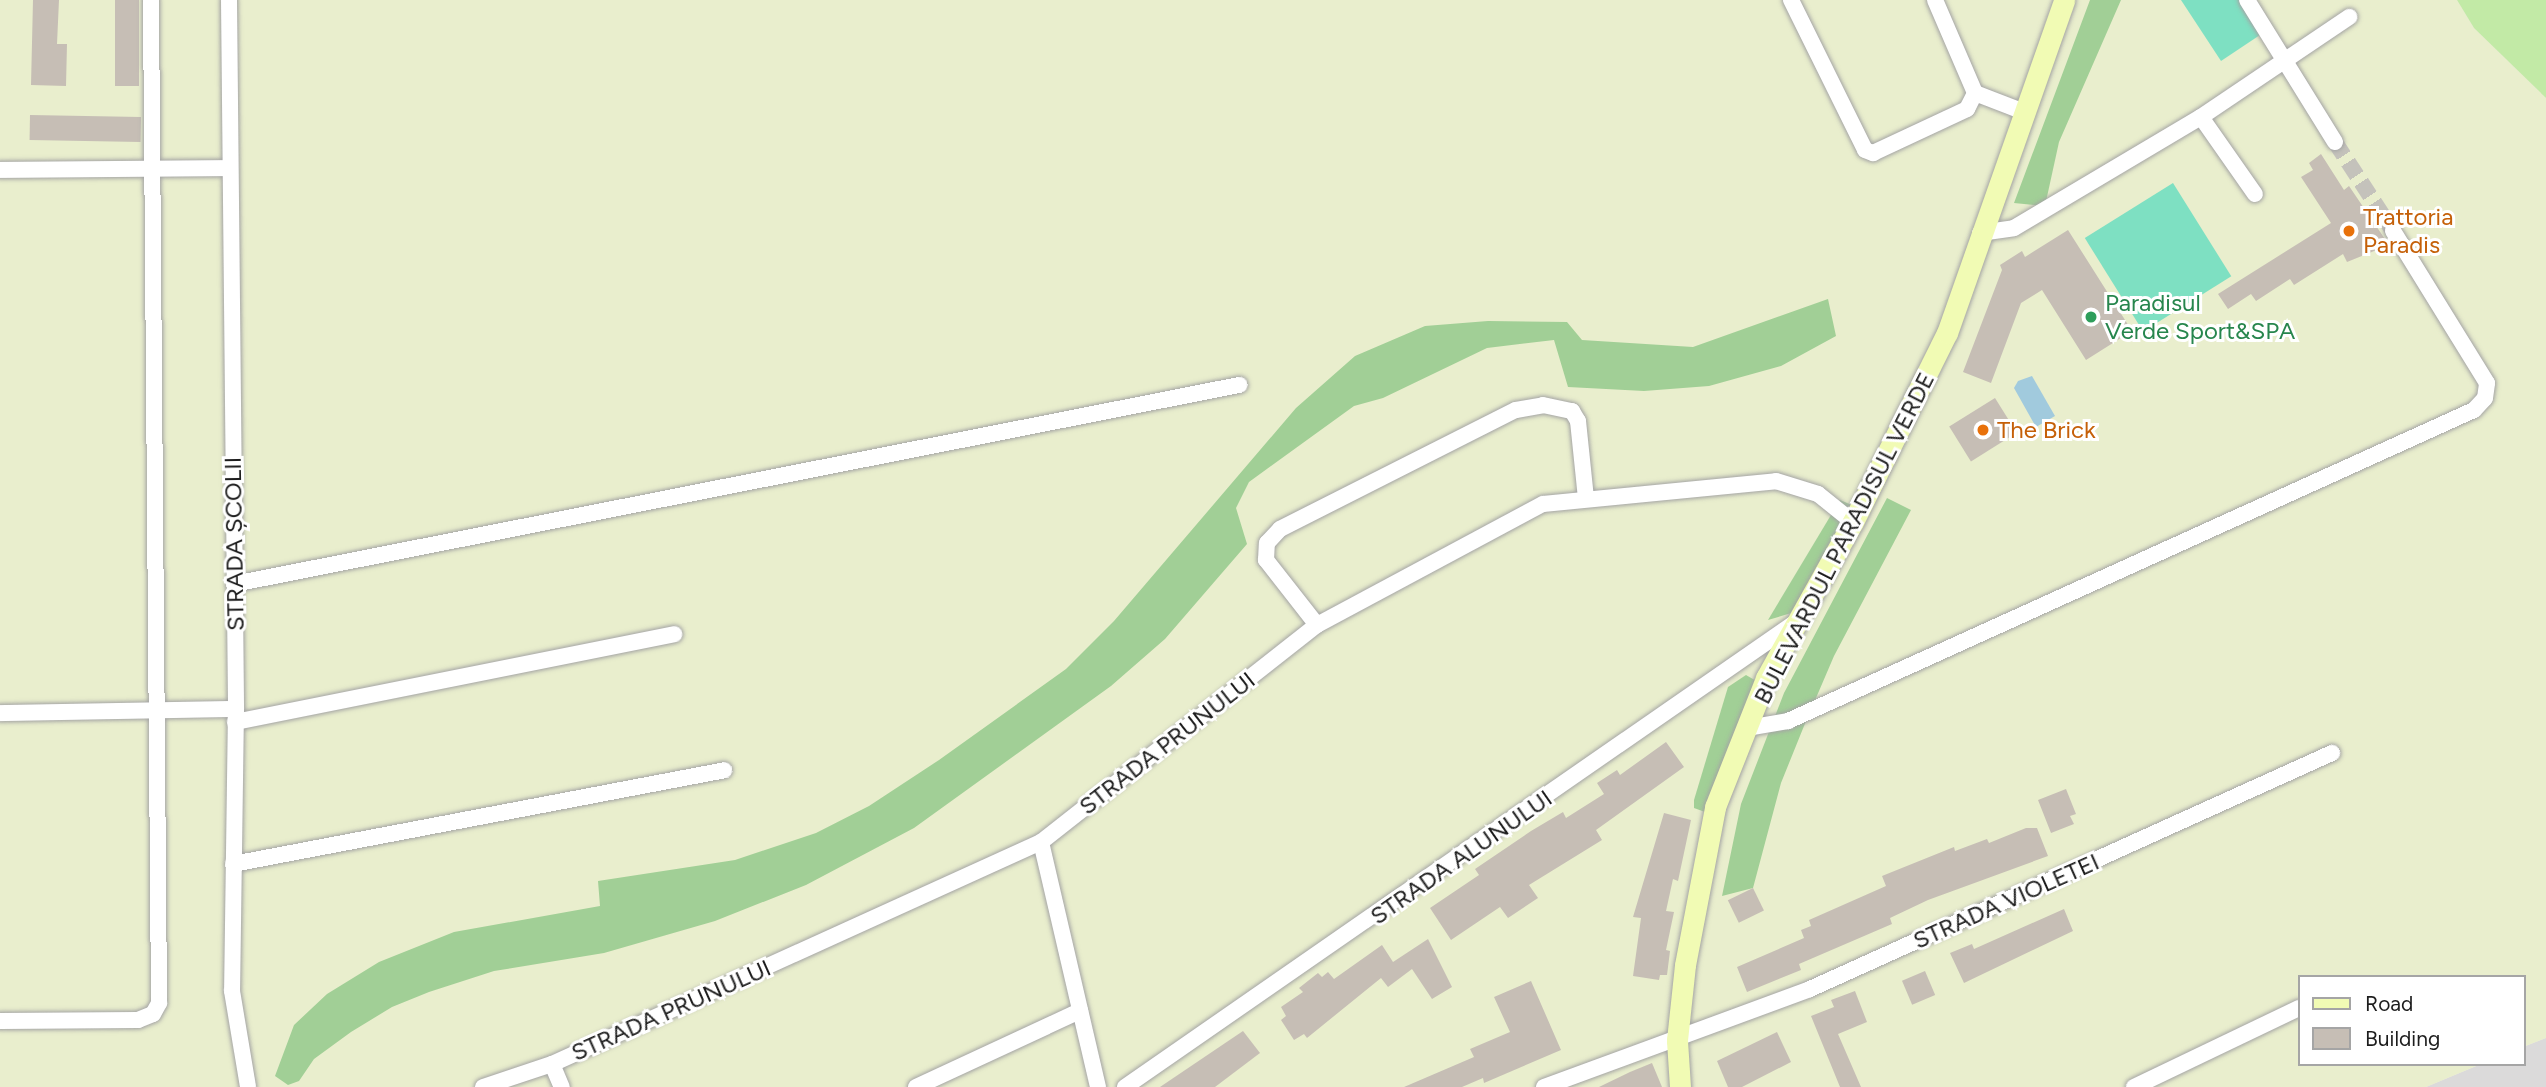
<!DOCTYPE html>
<html>
<head>
<meta charset="utf-8">
<style>
  body { margin:0 }
  #map { position:relative; width:2546px; height:1087px; overflow:hidden; background:#eeebe2; font-family:Figtree,sans-serif }
  div>[style] { position:absolute }
  [style*='--x'] { left:calc(var(--x)*1px); top:calc(var(--y)*1px); width:calc(var(--w)*1px); rotate:calc(var(--a)*1deg) }
  .residential>* { inset:0; background:#dbdada }
  .farmland>* { inset:0; background:#e9eecd }
  .grass>* { inset:0; background:#c2eaa6 }
  .forest>* { inset:0; background:#a1cf96 }
  .pitch>* { inset:0; background:#7ee0c2; transform-origin:0 0 }
  .water>* { inset:0; background:#a1cadd }
  .building>* { inset:0; background:#c6beb5; transform-origin:0 0 }
  .street-tunnel>* { height:16px; margin-top:-8px; transform-origin:0; background:repeating-linear-gradient(90deg,#c4c2bb 0 16px,transparent 0 24px) }
  .roads { filter:drop-shadow(0 0 2px #a4a4a4) drop-shadow(0 0 2px #a4a4a4) }
  .street>* { height:16px; margin:-8px; padding:0 8px; transform-origin:8px; border-radius:8px; background:#fff }
  .secondary>* { height:21px; margin:-10.5px; padding:0 10.5px; transform-origin:10.5px; border-radius:10.5px; background:#f1fbb4 }
  .dots>* { width:19px; height:19px; translate:-50% -50%; box-sizing:border-box; border:4px solid #fff; border-radius:50% }
  span { translate:-50% -50%; white-space:nowrap; text-align:center; line-height:1.15; -webkit-text-stroke:6px #fff; paint-order:stroke }
  .food-label { font-size:24px; color:#c56008 }
  .left { translate:0 -50%; text-align:left }
  .leisure-label { font-size:24px; color:#27864d }
  .street-label { font-size:24px; color:#1d1d1d }
  .legend { position:absolute; left:2298px; top:975px; width:228px; height:91px; box-sizing:border-box; background:#fff; border:2px solid #a5a5a5; margin:0; padding:9px 12px; list-style:none; font-size:21px; color:#1d1d1d }
  .legend li { display:flex; align-items:center; gap:14px; height:35px }
  .legend b { width:35px; border:2px solid #a5a5a5 }
</style>
</head>
<body>
<div id="map">
  <div class="residential">
    <div style="clip-path:polygon(2546px 1038px,2546px 1087px,2426px 1087px,2481px 1064px,2523px 1064px,2523px 1047px)"></div>
  </div>
  <div class="farmland">
    <div style="clip-path:polygon(0 0,2457px 0,2474px 28px,2546px 98px,2546px 1038px,2523px 1047px,2523px 977px,2299px 977px,2299px 1064px,2481px 1064px,2426px 1087px,0 1087px)"></div>
  </div>
  <div class="grass">
    <div style="clip-path:polygon(2457px 0,2546px 0,2546px 98px,2474px 28px)"></div>
  </div>
  <div class="forest">
    <div style="clip-path:polygon(2090px 0,2121px 0,2059px 142px,2045px 206px,2014px 203px)"></div>
    <div style="clip-path:polygon(1828px 299px,1836px 336px,1781px 366px,1709px 386px,1644px 391px,1568px 387px,1554px 340px,1487px 348px,1383px 398px,1354px 406px,1249px 482px,1236px 508px,1247px 544px,1165px 639px,1111px 686px,914px 828px,806px 885px,715px 921px,604px 953px,494px 971px,429px 992px,392px 1007px,351px 1032px,314px 1059px,299px 1081px,288px 1085px,275px 1076px,294px 1025px,327px 994px,379px 962px,454px 932px,600px 906px,598px 881px,735px 860px,816px 833px,869px 806px,939px 760px,1066px 669px,1114px 621px,1296px 408px,1355px 356px,1425px 326px,1488px 321px,1567px 322px,1582px 340px,1693px 347px)"></div>
    <div style="clip-path:polygon(1887px 498px,1911px 510px,1834px 656px,1804px 726px,1781px 783px,1753px 888px,1722px 896px,1741px 804px,1784px 693px)"></div>
    <div style="clip-path:polygon(1840px 500px,1861px 509px,1798px 611px,1768px 620px)"></div>
    <div style="clip-path:polygon(1746px 675px,1758px 682px,1705px 812px,1694px 808px,1694px 800px,1728px 687px)"></div>
  </div>
  <div class="pitch">
    <div style="clip-path:polygon(2181px 0,2241px 0,2263px 33px,2221px 61px)"></div>
    <div style="left:2173px;top:183px;width:110px;height:104px;rotate:58deg"></div>
  </div>
  <div class="water">
    <div style="clip-path:polygon(2032px 376px,2055px 416px,2036px 427px,2014px 388px,2018px 381px)"></div>
  </div>
  <div class="building">
    <div style="clip-path:polygon(33px 0,59px 0,57px 44px,67px 44px,66px 86px,31px 85px)"></div>
    <div style="left:115px;top:0;width:24px;height:86px"></div>
    <div style="left:30px;top:115px;width:111px;height:25px;rotate:1deg"></div>
    <div style="clip-path:polygon(2321px 154px,2344px 190px,2349px 186px,2389px 245px,2347px 262px,2343px 254px,2294px 285px,2290px 279px,2256px 301px,2251px 294px,2228px 309px,2218px 294px,2331px 223px,2301px 177px,2313px 170px,2309px 163px)"></div>
    <div style="clip-path:polygon(2068px 230px,2132px 331px,2086px 360px,2042px 290px,2021px 303px,1991px 383px,1963px 372px,2002px 270px,2000px 265px,2022px 251px,2025px 257px)"></div>
    <div style="left:1995px;top:398px;width:41px;height:54px;rotate:58deg"></div>
    <div style="clip-path:polygon(1666px 742px,1684px 767px,1596px 830px,1602px 840px,1529px 885px,1538px 898px,1508px 918px,1500px 907px,1451px 940px,1430px 908px,1479px 875px,1475px 869px,1531px 831px,1563px 812px,1566px 818px,1604px 794px,1597px 783px,1617px 770px,1620px 775px)"></div>
    <div style="clip-path:polygon(2066px 789px,2076px 814px,2070px 816px,2074px 824px,2051px 833px,2038px 800px)"></div>
    <div style="clip-path:polygon(1664px 813px,1691px 820px,1678px 881px,1673px 879px,1666px 911px,1674px 912px,1666px 950px,1670px 951px,1667px 975px,1660px 975px,1659px 980px,1633px 976px,1641px 918px,1633px 917px)"></div>
    <div style="clip-path:polygon(2026px 828px,2037px 828px,2048px 856px,1928px 900px,1890px 918px,1892px 924px,1799px 964px,1801px 970px,1747px 992px,1737px 967px,1804px 938px,1801px 930px,1811px 926px,1809px 920px,1886px 886px,1882px 876px,1954px 847px,1955px 851px,1987px 839px,1989px 843px)"></div>
    <div style="left:1753px;top:888px;width:25px;height:28px;rotate:64deg"></div>
    <div style="clip-path:polygon(2064px 909px,2073px 931px,1964px 983px,1950px 953px,1972px 944px,1974px 949px)"></div>
    <div style="clip-path:polygon(1428px 939px,1452px 987px,1432px 999px,1412px 969px,1388px 987px,1381px 978px,1307px 1038px,1304px 1034px,1294px 1040px,1281px 1020px,1286px 1016px,1281px 1007px,1303px 992px,1299px 988px,1318px 973px,1322px 977px,1328px 972px,1334px 979px,1382px 945px,1393px 962px)"></div>
    <div style="left:1925px;top:971px;width:26px;height:25px;rotate:67deg"></div>
    <div style="clip-path:polygon(1531px 981px,1561px 1050px,1484px 1083px,1483px 1078px,1462px 1087px,1404px 1087px,1474px 1057px,1470px 1049px,1510px 1032px,1494px 997px)"></div>
    <div style="clip-path:polygon(1855px 991px,1867px 1022px,1838px 1034px,1861px 1087px,1840px 1087px,1811px 1016px,1834px 1007px,1831px 1000px)"></div>
    <div style="clip-path:polygon(1243px 1031px,1260px 1053px,1215px 1087px,1160px 1087px)"></div>
    <div style="clip-path:polygon(1777px 1032px,1791px 1062px,1742px 1087px,1728px 1087px,1717px 1061px)"></div>
    <div style="clip-path:polygon(1652px 1063px,1662px 1087px,1599px 1087px,1630px 1072px)"></div>
  </div>
  <div class="street-tunnel">
    <div style="--x:2335;--y:142;--w:106;--a:56.9"></div>
  </div>
  <div class="roads">
    <div class="street">
      <div style="--x:229;--y:0;--w:709;--a:89.43"></div>
      <div style="--x:236;--y:709;--w:282;--a:90.8"></div>
      <div style="--x:232;--y:991;--w:97;--a:80.5"></div>
      <div style="--x:1791;--y:0;--w:167;--a:63.7"></div>
      <div style="--x:1865;--y:150;--w:9;--a:21"></div>
      <div style="--x:1873;--y:153;--w:104;--a:-25.1"></div>
      <div style="--x:1967;--y:109;--w:18;--a:-63"></div>
      <div style="--x:1935;--y:0;--w:101;--a:66.7"></div>
      <div style="--x:2247;--y:0;--w:167;--a:58.2"></div>
      <div style="--x:1975;--y:93;--w:50;--a:21"></div>
      <div style="--x:2201;--y:117;--w:94;--a:55"></div>
      <div style="--x:0;--y:170;--w:230;--a:-0.5"></div>
      <div style="--x:1980;--y:233;--w:34;--a:-8"></div>
      <div style="--x:2014;--y:228;--w:217;--a:-30.7"></div>
      <div style="--x:2201;--y:117;--w:179;--a:-34"></div>
      <div style="--x:234;--y:584;--w:1025;--a:-11.2"></div>
      <div style="--x:1317;--y:625;--w:83;--a:-128.1"></div>
      <div style="--x:1266;--y:560;--w:17;--a:-87"></div>
      <div style="--x:1267;--y:543;--w:19;--a:-47"></div>
      <div style="--x:1280;--y:529;--w:264;--a:-26.8"></div>
      <div style="--x:1516;--y:410;--w:27;--a:-10"></div>
      <div style="--x:1543;--y:405;--w:30;--a:12"></div>
      <div style="--x:1572;--y:411;--w:12;--a:59"></div>
      <div style="--x:1578;--y:421;--w:77;--a:84.1"></div>
      <div style="--x:0;--y:713;--w:236;--a:-1"></div>
      <div style="--x:235;--y:722;--w:448;--a:-11.3"></div>
      <div style="--x:1747;--y:728;--w:42;--a:-9.7"></div>
      <div style="--x:1788;--y:721;--w:753;--a:-24.39"></div>
      <div style="--x:2474;--y:410;--w:16;--a:-47"></div>
      <div style="--x:2485;--y:398;--w:15;--a:-82"></div>
      <div style="--x:2487;--y:383;--w:179;--a:-121.7"></div>
      <div style="--x:1041;--y:842;--w:252;--a:76.9"></div>
      <div style="--x:233;--y:864;--w:500;--a:-10.8"></div>
      <div style="--x:0;--y:1021;--w:138;--a:-0.4"></div>
      <div style="--x:138;--y:1020;--w:16;--a:-22"></div>
      <div style="--x:153;--y:1014;--w:13;--a:-61"></div>
      <div style="--x:159;--y:1003;--w:1003;--a:-90.46"></div>
      <div style="--x:552;--y:1064;--w:25;--a:67"></div>
      <div style="--x:483;--y:1087;--w:73;--a:-18.4"></div>
      <div style="--x:552;--y:1064;--w:537;--a:-24.42"></div>
      <div style="--x:1041;--y:842;--w:351;--a:-38.2"></div>
      <div style="--x:1317;--y:625;--w:256;--a:-28.2"></div>
      <div style="--x:1543;--y:504;--w:234;--a:-5.6"></div>
      <div style="--x:1776;--y:481;--w:44;--a:17.2"></div>
      <div style="--x:1818;--y:494;--w:45;--a:38.7"></div>
      <div style="--x:916;--y:1087;--w:181;--a:-24.9"></div>
      <div style="--x:1125;--y:1087;--w:813;--a:-34.73"></div>
      <div style="--x:1544;--y:1087;--w:283;--a:-20.2"></div>
      <div style="--x:1810;--y:989;--w:573;--a:-24.33"></div>
      <div style="--x:2134;--y:1087;--w:183;--a:-25.6"></div>
    </div>
    <div class="secondary">
      <div style="--x:1680;--y:1087;--w:47;--a:-93.7"></div>
      <div style="--x:1677;--y:1040;--w:75;--a:-83.9"></div>
      <div style="--x:1685;--y:965;--w:161;--a:-79.2"></div>
      <div style="--x:1715;--y:807;--w:139;--a:-68.4"></div>
      <div style="--x:1766;--y:678;--w:179;--a:-60.9"></div>
      <div style="--x:1853;--y:522;--w:211;--a:-63.6"></div>
      <div style="--x:1947;--y:333;--w:353;--a:-70.6"></div>
    </div>
  </div>
  <div class="dots">
    <div style="left:2349px;top:231px;background:#e8710a"></div>
    <div style="left:2091px;top:317px;background:#2e9e5b"></div>
    <div style="left:1983px;top:430px;background:#e8710a"></div>
  </div>
  <div class="food-label">
    <span class="left" style="left:2363px;top:231px">Trattoria<br>Paradis</span>
    <span class="left" style="left:1997px;top:430px">The Brick</span>
  </div>
  <div class="leisure-label">
    <span class="left" style="left:2105px;top:317px">Paradisul<br>Verde Sport&amp;SPA</span>
  </div>
  <div class="street-label">
    <span style="left:1844px;top:538px;rotate:-63deg">BULEVARDUL PARADISUL VERDE</span>
    <span style="left:234px;top:544px;rotate:-91deg">STRADA ȘCOLII</span>
    <span style="left:1167px;top:743px;rotate:-38deg">STRADA PRUNULUI</span>
    <span style="left:1461px;top:857px;rotate:-35deg">STRADA ALUNULUI</span>
    <span style="left:2006px;top:901px;rotate:-24deg">STRADA VIOLETEI</span>
    <span style="left:671px;top:1010px;rotate:-24deg">STRADA PRUNULUI</span>
  </div>
  <ul class="legend">
  <li><b style="height:9px;background:#f1fbb4"></b>Road</li>
  <li><b style="height:19px;background:#c6beb5"></b>Building</li>
  </ul>
</div>
</body>
</html>
